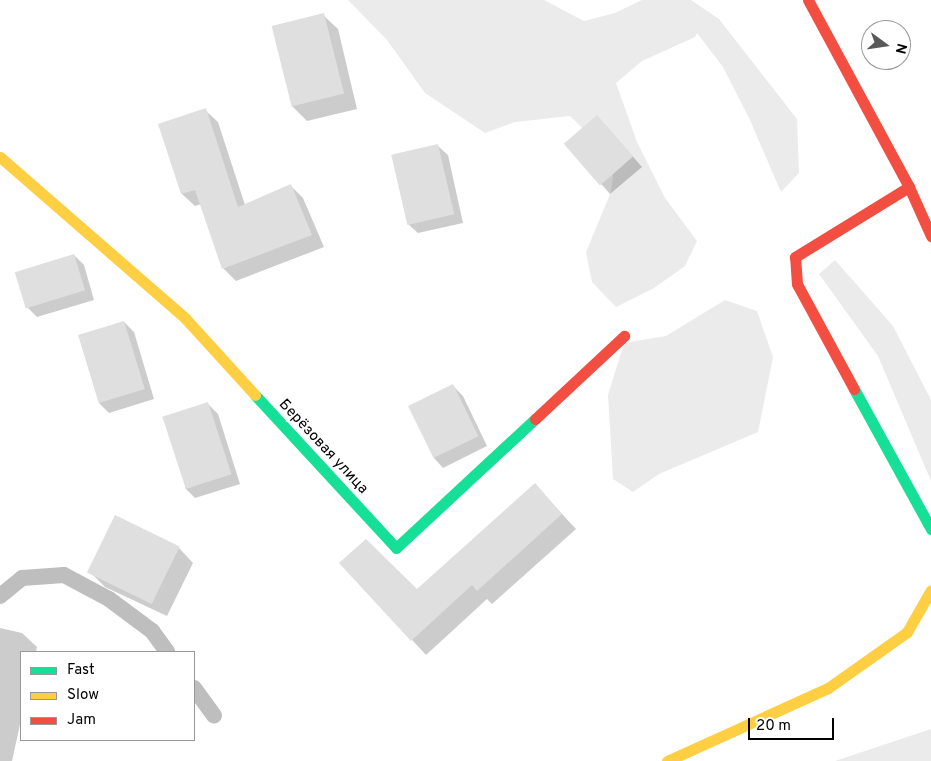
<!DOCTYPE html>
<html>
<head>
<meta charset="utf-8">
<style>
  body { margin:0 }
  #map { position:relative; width:931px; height:761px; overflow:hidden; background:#fff; font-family:Overpass,sans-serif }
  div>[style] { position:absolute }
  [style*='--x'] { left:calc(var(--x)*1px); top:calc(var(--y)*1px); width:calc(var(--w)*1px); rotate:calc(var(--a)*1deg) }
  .green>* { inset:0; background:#ebebeb }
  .shadow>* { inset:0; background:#0003 }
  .building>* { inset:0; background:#dfdfdf; transform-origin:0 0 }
  .lane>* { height:16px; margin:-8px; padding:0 8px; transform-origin:8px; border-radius:8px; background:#bebebe }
  .fast>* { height:11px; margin:-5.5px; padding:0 5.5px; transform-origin:5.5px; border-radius:5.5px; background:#16e098 }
  .slow>* { height:11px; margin:-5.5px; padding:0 5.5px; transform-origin:5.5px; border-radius:5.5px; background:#ffcf43 }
  .jam>* { height:11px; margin:-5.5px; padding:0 5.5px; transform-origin:5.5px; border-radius:5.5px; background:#f24e42 }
  span { translate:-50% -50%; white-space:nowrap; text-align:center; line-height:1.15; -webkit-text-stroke:4.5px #fff; paint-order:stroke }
  .street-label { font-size:15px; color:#000 }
  .legend { position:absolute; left:20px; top:651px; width:175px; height:90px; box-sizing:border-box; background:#fff; border:1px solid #999; margin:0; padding:6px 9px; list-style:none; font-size:15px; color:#000 }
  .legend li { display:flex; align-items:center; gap:10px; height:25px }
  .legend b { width:25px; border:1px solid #999 }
  .north { position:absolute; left:861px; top:20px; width:50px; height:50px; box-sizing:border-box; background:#fff; border:1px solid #999; border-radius:50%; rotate:104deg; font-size:14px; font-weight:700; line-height:20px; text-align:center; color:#000 }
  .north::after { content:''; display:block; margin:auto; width:18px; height:22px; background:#595959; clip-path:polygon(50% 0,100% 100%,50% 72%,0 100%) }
  .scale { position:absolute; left:748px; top:718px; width:86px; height:22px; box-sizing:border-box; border:2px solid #000; border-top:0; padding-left:6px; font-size:15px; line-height:18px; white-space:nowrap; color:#000; -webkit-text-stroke:4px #fff; paint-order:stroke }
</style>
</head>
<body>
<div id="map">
  <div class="green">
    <div style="clip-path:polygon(348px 0,544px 0,584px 21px,615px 13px,642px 0,691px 0,719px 19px,797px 119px,799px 173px,781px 192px,749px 118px,723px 67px,697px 33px,695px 37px,642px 61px,616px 83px,637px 142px,665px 198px,697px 241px,685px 266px,654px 288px,616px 307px,592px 282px,586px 252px,611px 192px,615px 160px,570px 116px,515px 122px,485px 133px,425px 93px,387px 40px)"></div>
    <div style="clip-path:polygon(835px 260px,893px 326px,931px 400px,931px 481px,878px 356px,819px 274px)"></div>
    <div style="clip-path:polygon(725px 300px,757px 311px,773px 357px,758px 432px,659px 474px,633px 492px,613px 479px,608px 395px,624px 343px,666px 336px)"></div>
    <div style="clip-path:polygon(931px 729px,931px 761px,835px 761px)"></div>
  </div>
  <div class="shadow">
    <div style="clip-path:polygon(323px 15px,338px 29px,357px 109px,307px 121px,292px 106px)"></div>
    <div style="clip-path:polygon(205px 110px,218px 122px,245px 205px,290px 185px,303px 198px,324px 247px,236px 281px,223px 268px,201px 204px,195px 206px,182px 194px,160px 125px)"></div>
    <div style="clip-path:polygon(607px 127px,642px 167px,610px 194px,566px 144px)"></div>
    <div style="clip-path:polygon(438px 146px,448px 155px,463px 223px,418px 233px,408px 224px)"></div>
    <div style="clip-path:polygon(74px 255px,84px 265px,94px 300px,37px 317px,27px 307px)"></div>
    <div style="clip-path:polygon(124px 322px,134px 332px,154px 399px,109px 413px,99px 403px,79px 336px)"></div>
    <div style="clip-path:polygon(453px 386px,463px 396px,487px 446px,443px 468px,434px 458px)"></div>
    <div style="clip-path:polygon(208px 404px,218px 414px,240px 484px,195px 498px,185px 488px)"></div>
    <div style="clip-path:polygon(535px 485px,576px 529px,492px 604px,487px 599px,426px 655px,341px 563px,417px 590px)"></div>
    <div style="clip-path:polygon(179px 548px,193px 563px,167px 616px,105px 587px,91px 573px)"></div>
    <div style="clip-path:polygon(0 628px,22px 633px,37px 647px,36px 652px,21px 652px,21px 720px,12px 761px,0 761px)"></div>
  </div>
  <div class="building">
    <div style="left:324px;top:13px;width:83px;height:54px;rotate:76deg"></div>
    <div style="clip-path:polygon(206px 108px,238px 207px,291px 184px,312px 235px,222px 269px,195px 190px,181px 194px,158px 124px)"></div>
    <div style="left:597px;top:115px;width:55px;height:44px;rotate:49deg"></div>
    <div style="left:438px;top:144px;width:72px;height:48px;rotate:77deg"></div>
    <div style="left:74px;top:254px;width:38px;height:62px;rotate:73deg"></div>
    <div style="left:124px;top:321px;width:71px;height:48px;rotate:73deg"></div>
    <div style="left:453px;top:384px;width:58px;height:50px;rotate:64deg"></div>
    <div style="left:208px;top:402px;width:76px;height:48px;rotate:72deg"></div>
    <div style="clip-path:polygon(535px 483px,562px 514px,477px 591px,472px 585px,411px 641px,339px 563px,366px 539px,417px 589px)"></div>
    <div style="left:115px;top:515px;width:72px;height:64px;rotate:26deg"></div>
  </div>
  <div class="lane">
    <div style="--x:0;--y:596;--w:28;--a:-39"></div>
    <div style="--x:22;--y:578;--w:42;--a:-4.1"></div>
    <div style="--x:64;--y:575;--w:51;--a:28.1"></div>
    <div style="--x:109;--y:599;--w:54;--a:36.7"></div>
    <div style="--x:152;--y:631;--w:26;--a:54"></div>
    <div style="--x:194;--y:688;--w:34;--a:54"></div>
  </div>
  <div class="fast">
    <div style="--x:854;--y:389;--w:160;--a:61.2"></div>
    <div style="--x:255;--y:395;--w:208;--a:47.3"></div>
    <div style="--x:396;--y:548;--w:190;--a:-42.9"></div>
  </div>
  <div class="slow">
    <div style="--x:0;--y:157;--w:245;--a:41"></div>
    <div style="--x:185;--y:318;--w:104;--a:47.7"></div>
    <div style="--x:667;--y:761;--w:177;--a:-24.4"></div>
    <div style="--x:828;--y:688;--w:97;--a:-35.3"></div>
    <div style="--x:907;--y:632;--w:48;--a:-60.3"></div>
  </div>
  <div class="jam">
    <div style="--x:808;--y:0;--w:213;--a:61.6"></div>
    <div style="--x:909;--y:187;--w:54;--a:65.8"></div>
    <div style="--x:854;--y:389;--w:119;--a:-118.5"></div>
    <div style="--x:797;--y:284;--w:27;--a:-94"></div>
    <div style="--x:795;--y:257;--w:134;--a:-31.6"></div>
    <div style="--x:535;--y:419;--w:122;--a:-43"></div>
  </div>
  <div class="street-label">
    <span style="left:323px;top:447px;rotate:47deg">Берёзовая улица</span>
  </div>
  <ul class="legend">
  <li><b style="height:6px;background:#16e098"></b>Fast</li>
  <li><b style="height:6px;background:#ffcf43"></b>Slow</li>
  <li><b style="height:6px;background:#f24e42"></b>Jam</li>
  </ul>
  <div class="north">N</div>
  <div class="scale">20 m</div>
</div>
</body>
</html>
